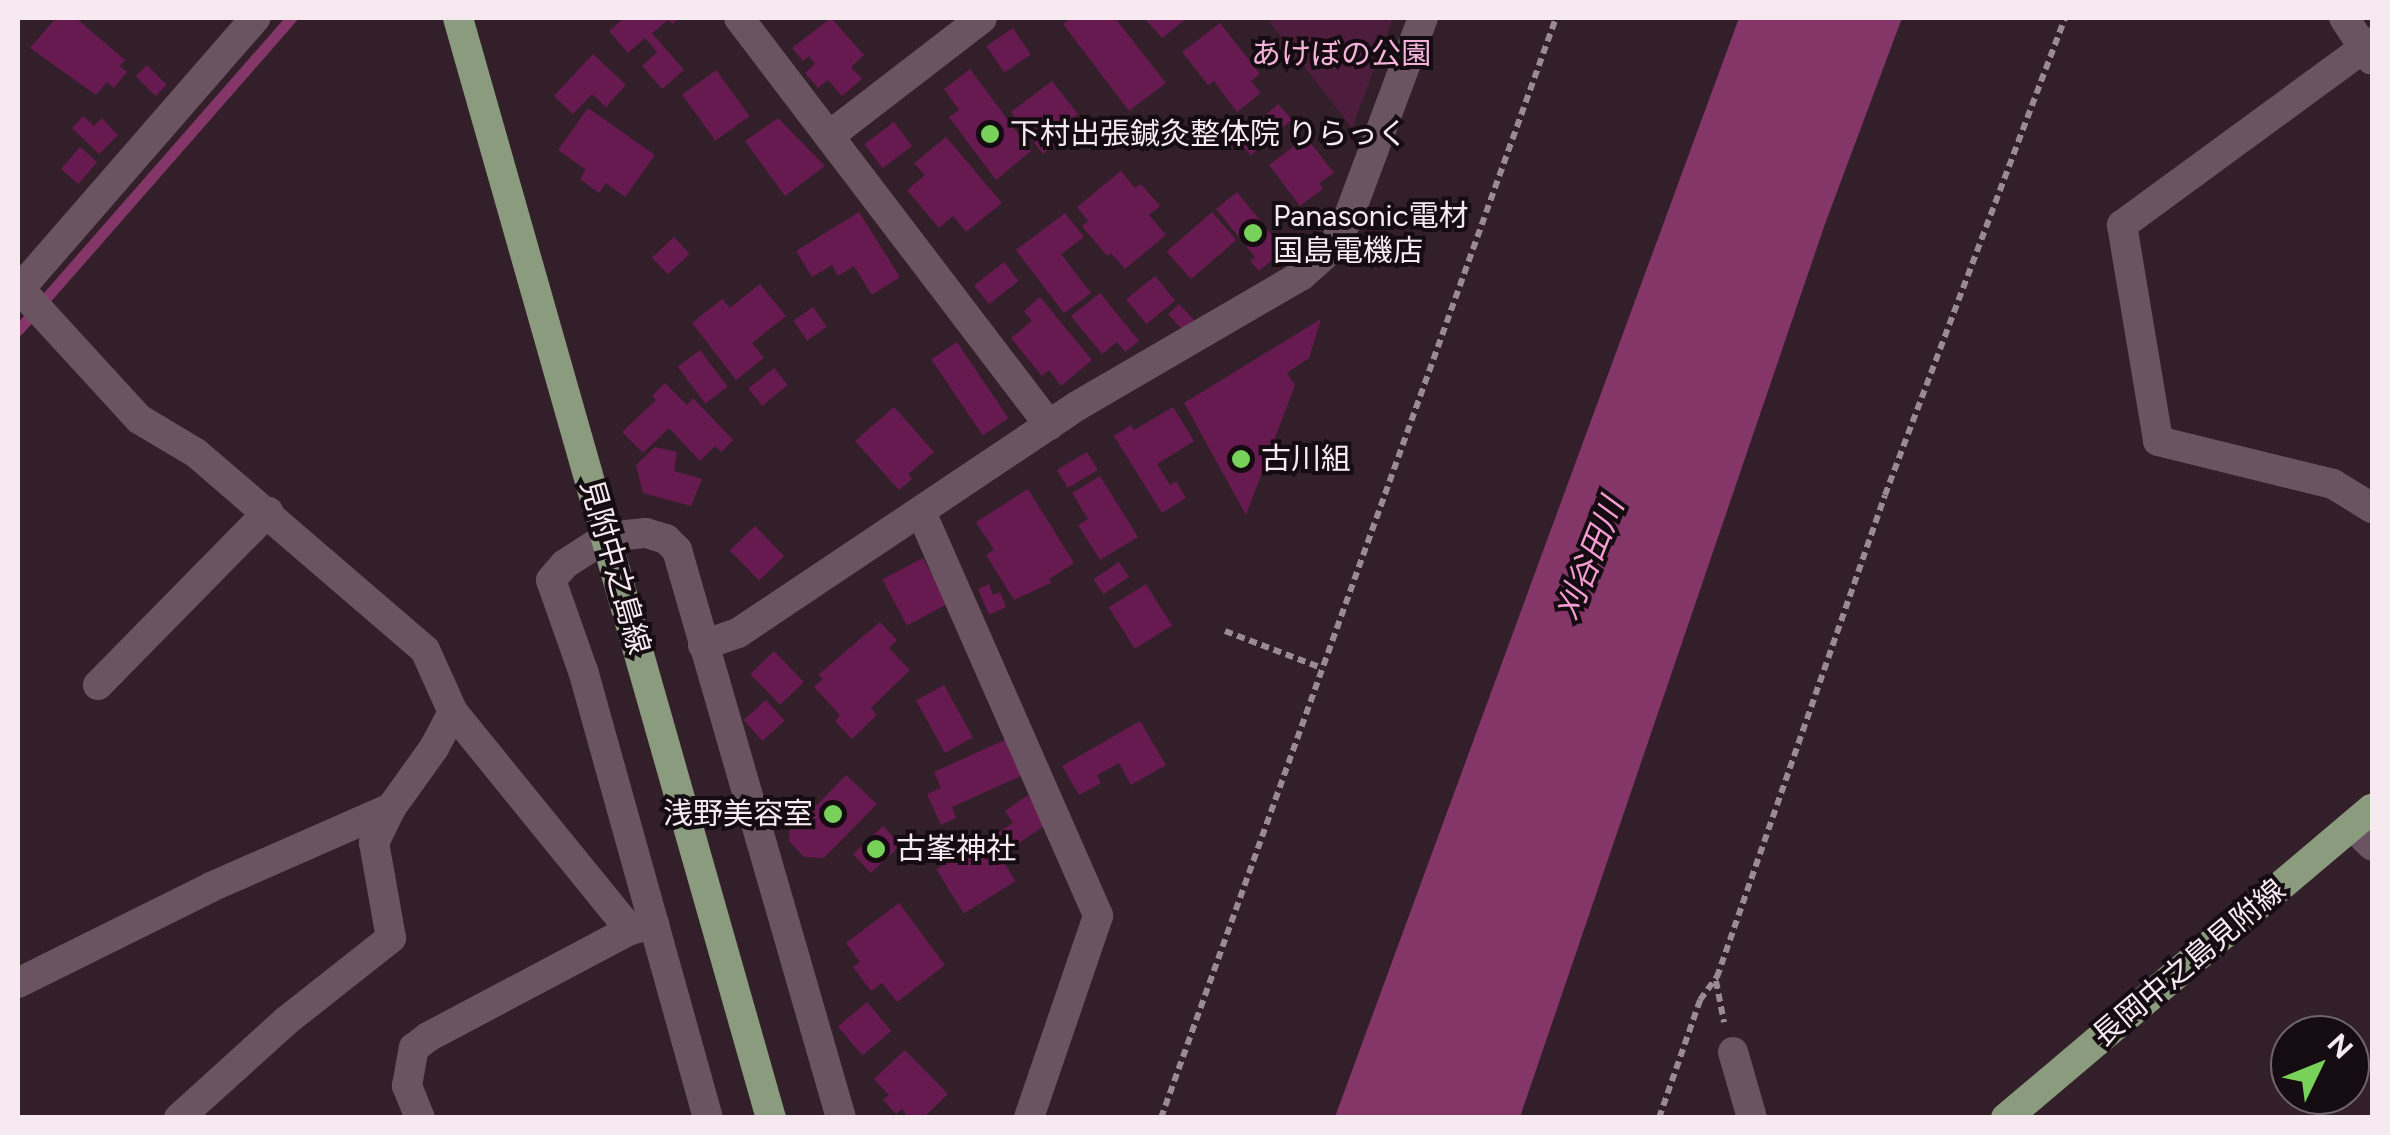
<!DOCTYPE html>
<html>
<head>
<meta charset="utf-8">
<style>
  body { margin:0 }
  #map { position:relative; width:2390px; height:1135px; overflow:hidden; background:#321f2a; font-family:Figtree,"Noto Sans JP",sans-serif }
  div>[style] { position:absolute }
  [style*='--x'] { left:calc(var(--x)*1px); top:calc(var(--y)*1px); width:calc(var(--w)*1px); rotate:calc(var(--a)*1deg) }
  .green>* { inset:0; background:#4e1c3d }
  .water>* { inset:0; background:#843669 }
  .stream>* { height:11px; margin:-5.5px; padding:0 5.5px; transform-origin:5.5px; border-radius:5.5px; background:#843669 }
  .building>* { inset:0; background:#671a4f; transform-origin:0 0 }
  .path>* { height:6px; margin-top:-3px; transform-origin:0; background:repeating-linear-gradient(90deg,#9a8a93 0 8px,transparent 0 13px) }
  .minor>* { height:30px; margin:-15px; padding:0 15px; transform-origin:15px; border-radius:15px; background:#6a5461 }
  .major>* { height:30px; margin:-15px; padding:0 15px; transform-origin:15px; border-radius:15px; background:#8a9b7e }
  .dots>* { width:28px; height:28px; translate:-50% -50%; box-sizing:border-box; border:5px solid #140c11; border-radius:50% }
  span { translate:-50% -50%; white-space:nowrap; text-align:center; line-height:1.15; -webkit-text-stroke:8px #140c11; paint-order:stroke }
  .park-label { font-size:30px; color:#f5b2da }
  .poi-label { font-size:30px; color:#f6e9f0 }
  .left { translate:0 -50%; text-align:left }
  .right { translate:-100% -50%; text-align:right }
  .street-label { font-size:30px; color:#f6e9f0 }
  .water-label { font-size:32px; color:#f59dd3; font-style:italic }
  .frame { position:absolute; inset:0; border:20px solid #f6e9f0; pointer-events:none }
  .north { position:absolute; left:2270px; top:1015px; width:100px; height:100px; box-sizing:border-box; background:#140c11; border:2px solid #6e646a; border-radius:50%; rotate:47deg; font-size:28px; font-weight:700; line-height:40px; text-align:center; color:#f6e9f0 }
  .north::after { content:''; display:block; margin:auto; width:35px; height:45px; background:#78d158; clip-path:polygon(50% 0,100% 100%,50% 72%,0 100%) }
</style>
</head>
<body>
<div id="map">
  <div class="green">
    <div style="clip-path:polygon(1266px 18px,1393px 18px,1352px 128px)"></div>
  </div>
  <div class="water">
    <div style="clip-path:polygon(1739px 18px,1902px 18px,1825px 224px,1520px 1117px,1335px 1117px)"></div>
  </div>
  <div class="stream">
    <div style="--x:18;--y:330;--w:415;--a:-48.8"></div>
  </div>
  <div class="building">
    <div style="clip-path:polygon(56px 18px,76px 18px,125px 60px,120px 66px,127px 72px,114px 88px,107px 82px,96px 95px,30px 48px)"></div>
    <div style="clip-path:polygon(624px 18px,680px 18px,672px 24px,668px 20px,652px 33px,684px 70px,662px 89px,642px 66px,657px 52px,645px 38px,628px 53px,609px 31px)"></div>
    <div style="clip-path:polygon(831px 18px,864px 55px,851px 67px,862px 79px,842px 96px,828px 80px,818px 88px,805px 73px,815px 64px,809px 56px,803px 61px,792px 48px)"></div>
    <div style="clip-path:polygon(1071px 18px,1115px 18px,1166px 83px,1129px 111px,1063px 24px)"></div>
    <div style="clip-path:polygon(1144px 18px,1187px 18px,1162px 38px)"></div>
    <div style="clip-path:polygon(1220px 23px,1260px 74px,1251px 81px,1261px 93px,1237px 112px,1214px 81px,1208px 85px,1182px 52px)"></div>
    <div style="left:1013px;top:28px;width:32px;height:32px;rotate:56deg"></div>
    <div style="clip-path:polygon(593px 54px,626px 85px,606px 107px,592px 94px,573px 114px,554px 96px)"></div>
    <div style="left:147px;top:65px;width:28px;height:16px;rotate:45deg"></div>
    <div style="clip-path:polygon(970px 69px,1031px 151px,996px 180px,949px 117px,959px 110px,944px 89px)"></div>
    <div style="left:716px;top:70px;width:57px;height:42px;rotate:54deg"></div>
    <div style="clip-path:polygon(1052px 81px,1078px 114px,1067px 123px,1073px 131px,1043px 154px,1011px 112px)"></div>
    <div style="left:1278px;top:104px;width:21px;height:54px;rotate:49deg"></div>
    <div style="clip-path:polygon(588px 108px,655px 155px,625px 197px,606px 183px,599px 193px,580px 179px,586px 170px,558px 150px)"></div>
    <div style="clip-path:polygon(83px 116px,94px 126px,102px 118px,118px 135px,99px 154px,72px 128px)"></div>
    <div style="clip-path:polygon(778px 118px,825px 166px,785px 196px,745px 141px)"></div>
    <div style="left:894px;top:122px;width:30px;height:37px;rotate:53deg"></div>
    <div style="clip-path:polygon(946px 137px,1002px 203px,966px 232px,953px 216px,939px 228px,907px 190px,925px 175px,914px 163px)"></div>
    <div style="clip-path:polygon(1306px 137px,1334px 173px,1319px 183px,1323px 189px,1300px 206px,1269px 165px)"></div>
    <div style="left:80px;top:147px;width:23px;height:29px;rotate:41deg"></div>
    <div style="clip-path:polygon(1121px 171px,1135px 188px,1141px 184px,1160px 206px,1149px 215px,1166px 235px,1125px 269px,1111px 253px,1107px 256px,1082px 226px,1088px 221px,1077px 207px)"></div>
    <div style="clip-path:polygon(1237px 192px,1290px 257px,1283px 263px,1277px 256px,1259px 271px,1250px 261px,1255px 257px,1216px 209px)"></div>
    <div style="clip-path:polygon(859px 212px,900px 277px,872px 295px,854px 266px,838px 276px,832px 265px,812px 277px,796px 251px)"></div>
    <div style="left:1212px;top:212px;width:37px;height:60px;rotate:49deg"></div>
    <div style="clip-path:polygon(1065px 213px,1084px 237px,1061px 254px,1091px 293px,1064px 313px,1016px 250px)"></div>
    <div style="left:674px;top:237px;width:23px;height:30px;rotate:47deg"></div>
    <div style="left:1004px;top:262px;width:24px;height:38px;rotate:52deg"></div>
    <div style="left:1155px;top:276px;width:32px;height:37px;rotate:51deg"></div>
    <div style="clip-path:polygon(760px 284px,786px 316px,752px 343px,764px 358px,736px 380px,692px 323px,722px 299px,730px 308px)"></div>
    <div style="clip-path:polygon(1100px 293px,1139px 341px,1125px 352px,1117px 342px,1102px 354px,1071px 316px)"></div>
    <div style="clip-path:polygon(1040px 297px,1092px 360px,1061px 386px,1049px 370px,1042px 376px,1011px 338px,1032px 321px,1024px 311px)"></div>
    <div style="left:1179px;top:304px;width:22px;height:15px;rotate:47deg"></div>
    <div style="left:813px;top:307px;width:24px;height:24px;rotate:55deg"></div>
    <div style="clip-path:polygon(1321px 319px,1309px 358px,1287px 373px,1295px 385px,1246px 515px,1184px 403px)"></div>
    <div style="left:957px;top:342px;width:92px;height:31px;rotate:56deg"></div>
    <div style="left:700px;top:350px;width:46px;height:28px;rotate:53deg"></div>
    <div style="left:774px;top:368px;width:22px;height:33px;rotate:51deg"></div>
    <div style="clip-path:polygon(665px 383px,687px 405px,693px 398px,733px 440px,721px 452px,715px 446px,700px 461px,669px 428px,643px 453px,622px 432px,656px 400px,652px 396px)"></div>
    <div style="clip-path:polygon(894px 407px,934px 452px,908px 474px,912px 479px,899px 490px,855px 441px)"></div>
    <div style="clip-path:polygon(1173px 407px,1194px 441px,1157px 464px,1170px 485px,1176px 481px,1186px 498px,1162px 513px,1114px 436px,1131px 425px,1134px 430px)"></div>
    <div style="clip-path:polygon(655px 447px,677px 452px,674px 471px,702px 479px,691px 506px,643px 493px,636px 465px)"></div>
    <div style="left:1087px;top:452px;width:21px;height:35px;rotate:59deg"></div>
    <div style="clip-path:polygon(1100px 476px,1138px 537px,1100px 560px,1078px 525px,1088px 519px,1072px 493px)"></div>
    <div style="clip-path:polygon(1028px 489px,1074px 563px,1049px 579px,1051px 583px,1014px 600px,986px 555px,994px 550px,976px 522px)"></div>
    <div style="left:755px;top:526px;width:42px;height:35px;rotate:46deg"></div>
    <div style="left:923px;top:558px;width:52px;height:46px;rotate:62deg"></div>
    <div style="left:1119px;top:562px;width:18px;height:31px;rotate:56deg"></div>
    <div style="clip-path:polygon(989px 584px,993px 595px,1000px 592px,1006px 607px,989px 615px,978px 589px)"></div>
    <div style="left:1146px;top:584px;width:49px;height:44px;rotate:58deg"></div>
    <div style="clip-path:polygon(880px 622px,897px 640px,889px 648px,910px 670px,871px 708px,877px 715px,852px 739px,835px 721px,840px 715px,814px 687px,823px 679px,818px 675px)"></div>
    <div style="left:774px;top:651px;width:43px;height:33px;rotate:46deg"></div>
    <div style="left:944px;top:685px;width:60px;height:32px;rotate:61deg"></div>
    <div style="left:766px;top:700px;width:28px;height:30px;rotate:48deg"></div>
    <div style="clip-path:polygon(1140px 721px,1166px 765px,1131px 785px,1119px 763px,1097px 775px,1101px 783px,1079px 795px,1062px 766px)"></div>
    <div style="clip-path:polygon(1009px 738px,1025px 774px,952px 807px,956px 818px,941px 825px,927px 794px,941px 788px,934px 772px)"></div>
    <div style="clip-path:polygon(846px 775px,877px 804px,824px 858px,804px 857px,789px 841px,790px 823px,812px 801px,816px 806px)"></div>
    <div style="clip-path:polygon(1028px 795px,1047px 824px,1004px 853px,993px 836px,1013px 823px,1005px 811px)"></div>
    <div style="left:883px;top:826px;width:26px;height:41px;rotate:47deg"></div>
    <div style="left:988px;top:837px;width:52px;height:61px;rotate:58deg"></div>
    <div style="clip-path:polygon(899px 903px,945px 965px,897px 1002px,882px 983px,871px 991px,853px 967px,860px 962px,846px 943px)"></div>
    <div style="left:867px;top:1002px;width:38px;height:38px;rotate:50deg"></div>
    <div style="clip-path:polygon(905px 1050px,948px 1094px,923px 1118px,909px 1118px,902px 1109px,896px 1114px,883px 1100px,889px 1095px,874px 1079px)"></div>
  </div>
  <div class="path">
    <div style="--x:1225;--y:631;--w:104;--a:20.9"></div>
    <div style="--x:1716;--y:981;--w:42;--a:79"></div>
    <div style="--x:1161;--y:1118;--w:1169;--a:-70.25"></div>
    <div style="--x:1659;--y:1118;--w:125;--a:-70.8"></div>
    <div style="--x:1700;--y:1000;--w:29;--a:-54"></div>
    <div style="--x:1717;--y:977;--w:510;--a:-70.78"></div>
    <div style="--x:1885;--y:495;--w:510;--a:-69.33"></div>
  </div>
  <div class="minor">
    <div style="--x:739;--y:18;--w:512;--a:52.7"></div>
    <div style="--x:2344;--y:18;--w:50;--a:56.3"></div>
    <div style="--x:2372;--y:42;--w:310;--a:143.8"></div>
    <div style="--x:2122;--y:225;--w:219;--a:80.5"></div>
    <div style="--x:2158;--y:441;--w:180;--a:13.8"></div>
    <div style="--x:2333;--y:484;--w:46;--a:31.6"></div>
    <div style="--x:829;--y:136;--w:193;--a:-37.6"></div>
    <div style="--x:18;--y:287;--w:179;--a:47.5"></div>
    <div style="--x:139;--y:419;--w:66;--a:30.8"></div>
    <div style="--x:196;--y:453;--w:302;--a:40.7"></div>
    <div style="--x:425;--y:650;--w:68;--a:65.7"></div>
    <div style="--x:453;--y:712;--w:281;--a:50.9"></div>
    <div style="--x:630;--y:930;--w:25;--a:-14"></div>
    <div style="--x:18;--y:291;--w:362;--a:-49"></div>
    <div style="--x:921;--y:512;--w:441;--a:66.3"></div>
    <div style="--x:1098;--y:916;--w:213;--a:108.9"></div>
    <div style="--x:703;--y:645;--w:37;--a:-19"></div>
    <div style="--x:738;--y:633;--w:408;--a:-33.8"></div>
    <div style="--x:1077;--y:406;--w:260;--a:-30.2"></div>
    <div style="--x:1302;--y:275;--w:38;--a:-42"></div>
    <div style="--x:1330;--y:250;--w:34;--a:-60"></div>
    <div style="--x:1347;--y:221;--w:217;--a:-69.5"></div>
    <div style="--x:98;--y:685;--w:243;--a:-45.5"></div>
    <div style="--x:2352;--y:826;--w:28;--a:44"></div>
    <div style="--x:18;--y:983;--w:216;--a:-26.4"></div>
    <div style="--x:211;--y:887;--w:197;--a:-23.7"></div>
    <div style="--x:1733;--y:1052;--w:69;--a:73.9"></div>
    <div style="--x:179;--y:1118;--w:144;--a:-42.2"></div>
    <div style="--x:286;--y:1021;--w:134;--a:-38.3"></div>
    <div style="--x:391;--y:938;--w:97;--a:-100.1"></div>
    <div style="--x:374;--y:843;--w:39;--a:-64"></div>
    <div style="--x:391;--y:808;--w:74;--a:-54.4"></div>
    <div style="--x:434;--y:748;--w:41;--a:-62.2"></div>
    <div style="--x:420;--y:1118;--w:35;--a:-112"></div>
    <div style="--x:407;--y:1086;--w:39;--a:-80"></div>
    <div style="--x:414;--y:1048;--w:18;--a:-38"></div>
    <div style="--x:428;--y:1037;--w:229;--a:-27.9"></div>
    <div style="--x:708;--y:1118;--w:464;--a:-105.6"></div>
    <div style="--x:583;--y:671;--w:96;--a:-109.4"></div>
    <div style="--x:551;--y:580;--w:21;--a:-49"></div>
    <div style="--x:565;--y:564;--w:50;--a:-32.7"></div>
    <div style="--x:607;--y:537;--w:39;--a:-6"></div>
    <div style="--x:646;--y:533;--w:21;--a:17"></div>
    <div style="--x:666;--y:539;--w:16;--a:45"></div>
    <div style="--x:677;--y:550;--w:591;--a:73.89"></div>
  </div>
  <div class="major">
    <div style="--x:458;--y:18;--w:1144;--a:74.12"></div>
    <div style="--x:2006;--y:1118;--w:479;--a:-40.2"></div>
  </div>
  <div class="dots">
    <div style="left:990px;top:134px;background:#78d158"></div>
    <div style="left:1253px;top:233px;background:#78d158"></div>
    <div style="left:1241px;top:459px;background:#78d158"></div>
    <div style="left:833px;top:814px;background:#78d158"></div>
    <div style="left:876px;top:849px;background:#78d158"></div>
  </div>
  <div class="park-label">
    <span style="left:1341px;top:54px">あけぼの公園</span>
  </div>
  <div class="poi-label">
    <span class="left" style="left:1010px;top:134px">下村出張鍼灸整体院 りらっく</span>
    <span class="left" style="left:1273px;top:233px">Panasonic電材<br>国島電機店</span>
    <span class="left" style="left:1261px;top:459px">古川組</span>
    <span class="right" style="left:813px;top:814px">浅野美容室</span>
    <span class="left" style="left:896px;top:849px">古峯神社</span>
  </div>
  <div class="street-label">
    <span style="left:615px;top:567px;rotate:74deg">見附中之島線</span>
    <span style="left:2189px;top:963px;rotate:-40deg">長岡中之島見附線</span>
  </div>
  <div class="water-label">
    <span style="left:1590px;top:559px;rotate:-68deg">刈谷田川</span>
  </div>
  <div class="frame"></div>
  <div class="north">N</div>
</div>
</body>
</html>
